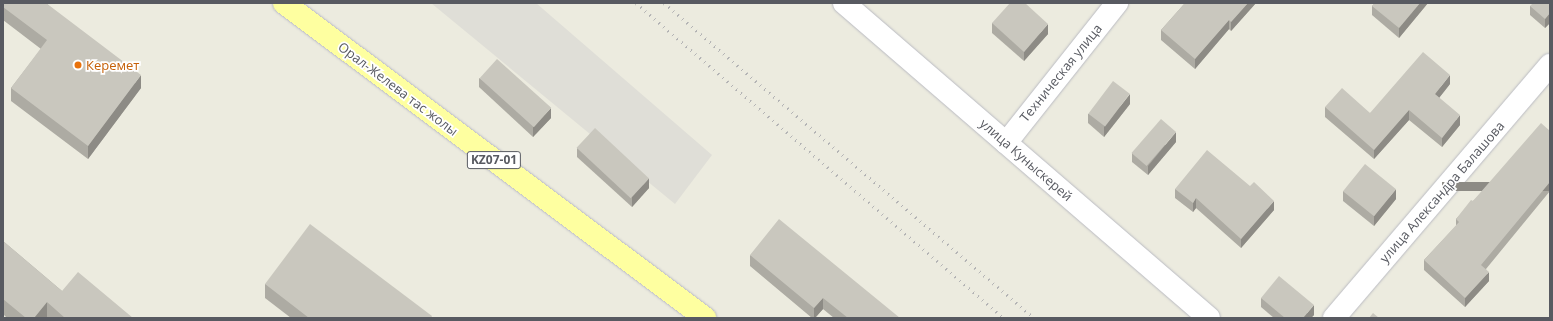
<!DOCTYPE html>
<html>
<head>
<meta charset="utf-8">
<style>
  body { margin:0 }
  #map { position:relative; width:1553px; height:321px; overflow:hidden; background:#ecebdf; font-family:"Open Sans",sans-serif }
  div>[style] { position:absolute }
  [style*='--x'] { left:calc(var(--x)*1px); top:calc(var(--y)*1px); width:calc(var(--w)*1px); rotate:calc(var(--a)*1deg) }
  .industrial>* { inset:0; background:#dfded7 }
  .roads { filter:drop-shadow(0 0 1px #babbc2) drop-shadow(0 0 1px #babbc2) }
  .street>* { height:22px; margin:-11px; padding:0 11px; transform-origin:11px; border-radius:11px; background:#fff }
  .primary>* { height:22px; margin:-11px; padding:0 11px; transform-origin:11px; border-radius:11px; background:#feffa0 }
  .rail>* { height:3px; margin-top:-1.5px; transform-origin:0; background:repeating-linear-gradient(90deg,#b3b3b4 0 1px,transparent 0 6px) }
  .wall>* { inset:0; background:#adaba3 }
  .shaded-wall>* { inset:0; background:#8d8b85; transform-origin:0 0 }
  .building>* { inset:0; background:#c9c7be; transform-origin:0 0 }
  .dots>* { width:11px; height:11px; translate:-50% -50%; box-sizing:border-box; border:2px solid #fff; border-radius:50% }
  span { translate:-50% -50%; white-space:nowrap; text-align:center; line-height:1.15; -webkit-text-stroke:3.5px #fff; paint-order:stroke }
  .shield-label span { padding:1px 3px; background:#fff; border:1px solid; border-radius:3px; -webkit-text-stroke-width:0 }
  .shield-label { font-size:12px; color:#585a61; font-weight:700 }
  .food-label { font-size:13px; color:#c56008 }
  .left { translate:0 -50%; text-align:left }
  .street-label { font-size:13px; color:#585a61 }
  .frame { position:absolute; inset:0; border:4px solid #585a61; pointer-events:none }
</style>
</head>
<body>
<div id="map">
  <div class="industrial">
    <div style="clip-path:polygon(431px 3px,536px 3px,712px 155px,675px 204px)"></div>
  </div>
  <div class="roads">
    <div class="street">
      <div style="--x:844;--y:3;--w:482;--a:40.8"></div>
      <div style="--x:1006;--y:143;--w:179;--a:-51.6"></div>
      <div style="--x:1334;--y:318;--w:333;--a:-49.5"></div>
    </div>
    <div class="primary">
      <div style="--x:284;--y:3;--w:526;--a:36.8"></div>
    </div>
  </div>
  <div class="rail">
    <div style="--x:636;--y:3;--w:484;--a:40.6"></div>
    <div style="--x:664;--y:3;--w:486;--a:40.4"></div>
  </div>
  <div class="wall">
    <div style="clip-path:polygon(3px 3px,47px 3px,47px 4px,141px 88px,88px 159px,11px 101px,11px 88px,41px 49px,3px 20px)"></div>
    <div style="clip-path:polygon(1185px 3px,1256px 3px,1231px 31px,1229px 29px,1195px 69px,1161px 40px,1161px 30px)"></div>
    <div style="clip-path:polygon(1375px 3px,1428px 3px,1399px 38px,1372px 15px,1372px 6px)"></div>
    <div style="clip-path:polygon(1550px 3px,1550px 23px,1545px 28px,1530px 15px,1530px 6px)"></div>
    <div style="clip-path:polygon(992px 23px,1048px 34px,1024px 61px,992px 33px)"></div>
    <div style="clip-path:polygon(479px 78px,551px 118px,533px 137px,479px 87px)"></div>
    <div style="clip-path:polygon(1450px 84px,1439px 98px,1460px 125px,1442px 147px,1409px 120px,1374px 159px,1325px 117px,1325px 107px,1370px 113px)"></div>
    <div style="clip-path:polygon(1130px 104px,1104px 137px,1088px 123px,1088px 114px)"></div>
    <div style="clip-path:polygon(1550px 131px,1550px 191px,1486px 269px,1489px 281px,1465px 307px,1424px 270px,1424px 260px,1456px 226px,1456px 219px,1473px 201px)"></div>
    <div style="clip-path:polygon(1176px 142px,1148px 175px,1132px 162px,1132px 153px)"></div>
    <div style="clip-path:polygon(577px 148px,649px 188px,632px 207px,577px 157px)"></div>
    <div style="clip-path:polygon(1175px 189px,1274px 210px,1241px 248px,1196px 208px,1193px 212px,1175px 198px)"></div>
    <div style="clip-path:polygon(1343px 191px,1396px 199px,1374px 226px,1343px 201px)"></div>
    <div style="clip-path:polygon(3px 241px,62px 291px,133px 318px,7px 318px,3px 314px)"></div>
    <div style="clip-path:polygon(750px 255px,900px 318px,834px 318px,823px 309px,815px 318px,812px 318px,750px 266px)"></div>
    <div style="clip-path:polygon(265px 284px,432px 318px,291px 318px,265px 298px)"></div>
    <div style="clip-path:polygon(1261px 298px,1314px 315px,1311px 318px,1274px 318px,1261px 307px)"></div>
  </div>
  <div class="shaded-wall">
    <div style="clip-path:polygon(1248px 3px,1256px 3px,1231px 31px,1231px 22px)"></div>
    <div style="clip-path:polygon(1420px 3px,1428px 3px,1399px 38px,1399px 28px)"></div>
    <div style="clip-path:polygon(1550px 13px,1550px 23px,1545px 28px,1545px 19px)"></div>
    <div style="clip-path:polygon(1229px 20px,1229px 29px,1195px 69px,1195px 59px)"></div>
    <div style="clip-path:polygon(1048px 24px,1048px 34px,1024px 61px,1024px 52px)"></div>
    <div style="clip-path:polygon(141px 75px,141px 88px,88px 159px,88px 146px)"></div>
    <div style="clip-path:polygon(1450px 75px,1450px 84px,1435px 103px,1435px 94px)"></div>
    <div style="clip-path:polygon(1130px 94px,1130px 104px,1104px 137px,1104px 127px)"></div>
    <div style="clip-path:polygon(551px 108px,551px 118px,533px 137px,533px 127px)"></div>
    <div style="clip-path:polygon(1409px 110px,1409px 120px,1374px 159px,1374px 150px)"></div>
    <div style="clip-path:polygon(1460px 115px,1460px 125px,1442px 147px,1442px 138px)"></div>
    <div style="clip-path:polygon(1176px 132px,1176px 142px,1148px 175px,1148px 166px)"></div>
    <div style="clip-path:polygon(649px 178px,649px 188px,632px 207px,632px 197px)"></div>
    <div style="left:1550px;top:182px;width:9px;height:108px;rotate:90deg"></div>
    <div style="clip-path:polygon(1396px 189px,1396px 199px,1374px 226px,1374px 216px)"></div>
    <div style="clip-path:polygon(1196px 198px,1196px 208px,1193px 212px,1193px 203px)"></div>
    <div style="clip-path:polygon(1274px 201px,1274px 210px,1241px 248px,1241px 239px)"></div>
    <div style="clip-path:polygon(1489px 272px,1489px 281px,1465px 307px,1465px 298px)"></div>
    <div style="clip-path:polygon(823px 298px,823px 309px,815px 318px,814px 318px,814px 308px)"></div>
    <div style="clip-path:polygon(47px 302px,47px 318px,34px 318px)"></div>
    <div style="clip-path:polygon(1314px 305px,1314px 315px,1311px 318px,1303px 318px)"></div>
  </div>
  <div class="building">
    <div style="clip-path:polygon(3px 3px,46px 3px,141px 75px,88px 146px,11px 88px,47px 40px,3px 7px)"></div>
    <div style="clip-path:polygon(1010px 3px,1025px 3px,1048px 24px,1024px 52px,992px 23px)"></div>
    <div style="clip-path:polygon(1185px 3px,1248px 3px,1231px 22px,1229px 20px,1195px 59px,1161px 30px)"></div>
    <div style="clip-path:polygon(1375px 3px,1420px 3px,1399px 28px,1372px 6px)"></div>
    <div style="clip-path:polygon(1533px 3px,1550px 3px,1550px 13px,1545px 19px,1530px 6px)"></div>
    <div style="clip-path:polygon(1423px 52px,1450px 75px,1435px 94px,1460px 115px,1442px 138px,1409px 110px,1374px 150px,1325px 107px,1342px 88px,1370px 113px)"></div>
    <div style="left:497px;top:59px;width:73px;height:26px;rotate:42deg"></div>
    <div style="left:1113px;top:81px;width:21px;height:41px;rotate:37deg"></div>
    <div style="left:1161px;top:119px;width:20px;height:45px;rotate:41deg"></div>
    <div style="clip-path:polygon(1541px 123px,1550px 131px,1550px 182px,1481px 265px,1489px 272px,1465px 298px,1424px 260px,1459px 222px,1456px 219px,1471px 200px,1473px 201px)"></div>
    <div style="left:595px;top:128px;width:74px;height:27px;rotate:43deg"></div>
    <div style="clip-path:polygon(1207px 150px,1250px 186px,1254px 182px,1274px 201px,1241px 239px,1196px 198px,1193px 203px,1175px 189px)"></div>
    <div style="left:1365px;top:164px;width:40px;height:35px;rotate:39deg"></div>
    <div style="clip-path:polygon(779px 219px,900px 318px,848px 318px,823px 298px,814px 308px,750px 255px)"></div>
    <div style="clip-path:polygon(310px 224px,432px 316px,431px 318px,309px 318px,265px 284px)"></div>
    <div style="clip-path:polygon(3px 241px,62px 291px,78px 272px,133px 318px,65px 318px,47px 302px,34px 318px,26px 318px,3px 299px)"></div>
    <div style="clip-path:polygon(1279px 276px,1314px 305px,1303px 318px,1285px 318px,1261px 298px)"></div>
    <div style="clip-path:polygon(1373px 313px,1379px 318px,1369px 318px)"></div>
  </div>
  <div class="dots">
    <div style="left:78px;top:65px;background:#e8710a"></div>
  </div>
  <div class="shield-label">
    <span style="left:494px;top:160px">KZ07-01</span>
  </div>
  <div class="food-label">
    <span class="left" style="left:86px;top:65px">Керемет</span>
  </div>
  <div class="street-label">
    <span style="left:1061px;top:73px;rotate:-51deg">Техническая улица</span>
    <span style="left:398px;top:89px;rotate:37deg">Орал-Желева тас жолы</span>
    <span style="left:1026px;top:160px;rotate:41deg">улица Куныскерей</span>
    <span style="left:1442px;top:192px;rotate:-49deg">улица Александра Балашова</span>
  </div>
  <div class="frame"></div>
</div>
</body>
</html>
